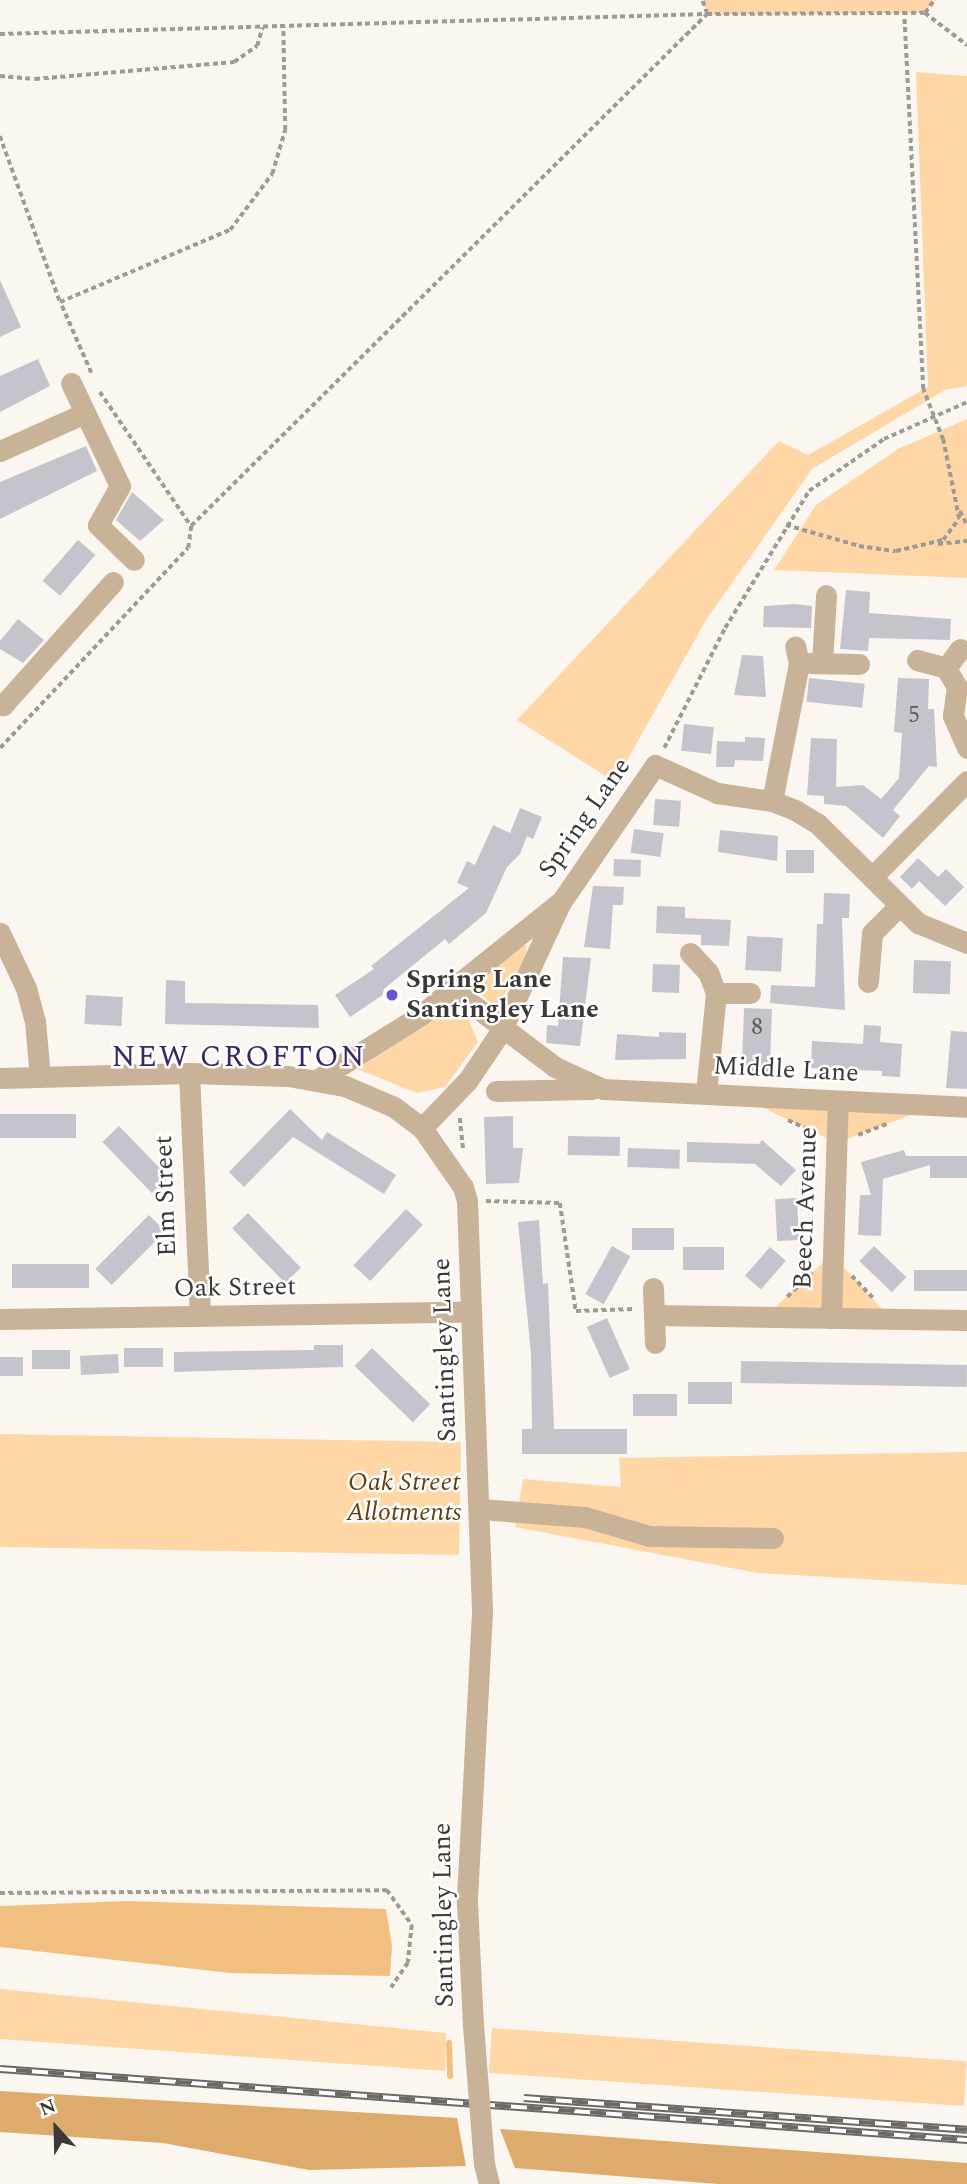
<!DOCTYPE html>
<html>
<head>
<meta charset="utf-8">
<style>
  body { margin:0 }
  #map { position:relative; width:967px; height:2184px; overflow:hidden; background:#fcf6f0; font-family:Spectral,serif }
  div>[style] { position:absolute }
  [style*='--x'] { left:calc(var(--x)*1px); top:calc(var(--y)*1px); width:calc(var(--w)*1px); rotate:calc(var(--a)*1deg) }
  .green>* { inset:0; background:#ffd7a6; transform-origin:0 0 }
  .forest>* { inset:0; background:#ddac6d }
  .water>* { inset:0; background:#f1bf80 }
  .stream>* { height:6px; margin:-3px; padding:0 3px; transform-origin:3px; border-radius:3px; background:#f1bf80 }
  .building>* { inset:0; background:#c5c4cc; transform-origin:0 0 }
  .path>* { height:3.5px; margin-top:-1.75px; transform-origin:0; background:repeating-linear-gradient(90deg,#9e9a96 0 5px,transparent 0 8.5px) }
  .minor>* { height:21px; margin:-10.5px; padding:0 10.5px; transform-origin:10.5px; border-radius:10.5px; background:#c8b298 }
  .rail>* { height:8px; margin-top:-4px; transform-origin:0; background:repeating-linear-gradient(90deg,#fff 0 16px,#6c6865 0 32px); box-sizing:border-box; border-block:2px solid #6c6865 }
  .minor-bridge>* { height:21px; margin:-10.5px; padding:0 10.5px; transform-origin:10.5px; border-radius:10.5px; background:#c8b298 }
  .dots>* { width:19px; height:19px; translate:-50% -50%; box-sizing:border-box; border:4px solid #fff; border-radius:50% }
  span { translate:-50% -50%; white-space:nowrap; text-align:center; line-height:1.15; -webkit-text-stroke:5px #fff; paint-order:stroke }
  .number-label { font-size:23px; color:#5e5b5c }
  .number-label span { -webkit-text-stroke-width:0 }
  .street-label { font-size:26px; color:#3b3836 }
  .poi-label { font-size:26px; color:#3b3836; font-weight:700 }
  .left { translate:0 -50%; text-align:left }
  .park-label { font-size:26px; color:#624110; font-style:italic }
  .quarter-label { font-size:30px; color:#372863; letter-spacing:2px }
  .north { position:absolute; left:21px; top:2093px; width:70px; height:70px; -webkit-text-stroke:5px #fff; paint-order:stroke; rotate:338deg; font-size:19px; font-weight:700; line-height:28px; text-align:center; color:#3b3836 }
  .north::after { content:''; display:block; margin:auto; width:24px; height:32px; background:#3b3836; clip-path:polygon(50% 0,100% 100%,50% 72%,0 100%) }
</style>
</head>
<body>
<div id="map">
  <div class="green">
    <div style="clip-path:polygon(703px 0,934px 0,925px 13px,708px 15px)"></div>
    <div style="clip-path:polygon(916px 72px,967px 76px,967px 386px,945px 390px,812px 469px,706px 620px,615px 782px,517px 720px,779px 441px,808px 455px,928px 387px)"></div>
    <div style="clip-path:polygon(967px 419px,967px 578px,774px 570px,816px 505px,898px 449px)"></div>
    <div style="clip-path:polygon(517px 945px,527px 946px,525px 957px,497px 1008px,473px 988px,476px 981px)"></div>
    <div style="clip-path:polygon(451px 1011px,467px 1016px,478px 1042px,445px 1087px,417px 1093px,357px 1069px,431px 1019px)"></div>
    <div style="clip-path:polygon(739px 1096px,938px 1105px,836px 1143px)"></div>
    <div style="clip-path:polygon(832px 1254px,891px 1319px,765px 1317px)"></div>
    <div style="left:461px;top:1442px;width:113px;height:461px;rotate:91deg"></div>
    <div style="clip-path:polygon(967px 1452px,967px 1585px,758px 1573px,515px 1527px,523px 1479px,621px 1487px,619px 1458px)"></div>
    <div style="clip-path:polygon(0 1989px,446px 2033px,445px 2071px,0 2039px)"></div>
    <div style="left:492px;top:2028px;width:476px;height:45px;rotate:4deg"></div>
  </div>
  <div class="forest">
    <div style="clip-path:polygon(0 2091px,457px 2118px,466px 2166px,309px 2170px,163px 2143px,0 2132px)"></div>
    <div style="clip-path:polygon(500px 2129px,967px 2163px,967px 2184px,718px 2184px,515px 2168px)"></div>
  </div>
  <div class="water">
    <div style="clip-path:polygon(126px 1901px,386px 1909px,392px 1946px,390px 1976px,231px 1973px,0 1947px,0 1906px)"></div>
  </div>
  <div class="stream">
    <div style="--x:449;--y:2043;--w:33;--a:88"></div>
  </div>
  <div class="building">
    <div style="clip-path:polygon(0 280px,21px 327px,0 337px)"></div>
    <div style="clip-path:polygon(38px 359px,50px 386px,0 412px,0 376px)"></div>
    <div style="clip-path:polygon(86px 446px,97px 471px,0 519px,0 482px)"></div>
    <div style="clip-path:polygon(132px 492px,164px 520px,140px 541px,116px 520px)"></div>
    <div style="left:78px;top:540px;width:23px;height:54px;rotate:41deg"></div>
    <div style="clip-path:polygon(846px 590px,870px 592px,869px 613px,951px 619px,950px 640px,869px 638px,868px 651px,840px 649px)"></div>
    <div style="clip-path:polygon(795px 604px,812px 606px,811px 628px,763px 627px,764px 606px)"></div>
    <div style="clip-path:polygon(18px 619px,44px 640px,23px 663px,0 649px,0 641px)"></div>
    <div style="clip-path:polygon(742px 655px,763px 656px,766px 697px,734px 695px)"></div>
    <div style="left:809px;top:678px;width:56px;height:24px;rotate:6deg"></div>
    <div style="clip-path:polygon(898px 678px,929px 679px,928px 709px,934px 709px,937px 767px,929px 766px,893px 810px,900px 816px,883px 838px,846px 806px,824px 804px,824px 796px,807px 795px,811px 738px,837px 739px,836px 787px,863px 785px,881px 799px,899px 778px,902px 733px,894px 732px)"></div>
    <div style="left:684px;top:724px;width:30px;height:27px;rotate:6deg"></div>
    <div style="clip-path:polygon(745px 737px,765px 738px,763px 761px,735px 760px,734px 767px,716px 767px,717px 741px,745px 742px)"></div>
    <div style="left:655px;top:799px;width:26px;height:26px;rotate:4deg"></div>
    <div style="clip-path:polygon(520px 808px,542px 817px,533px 839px,527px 836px,520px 854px,507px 867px,486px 913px,449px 944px,445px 939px,384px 989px,387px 992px,350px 1017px,335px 995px,374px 969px,371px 966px,469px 888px,457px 883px,467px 861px,475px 865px,493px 825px,510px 833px)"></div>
    <div style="left:634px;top:829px;width:30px;height:24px;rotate:8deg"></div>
    <div style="clip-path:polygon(720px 830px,778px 836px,777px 861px,718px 852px)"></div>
    <div style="left:786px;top:850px;width:28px;height:23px"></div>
    <div style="clip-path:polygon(918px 858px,938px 877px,946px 869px,964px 887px,945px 906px,919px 881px,912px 889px,900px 877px)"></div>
    <div style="left:614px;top:859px;width:27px;height:17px;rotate:2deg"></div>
    <div style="clip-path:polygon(593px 886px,624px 887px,623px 905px,613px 905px,610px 949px,584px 947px)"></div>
    <div style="clip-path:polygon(824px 893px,850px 894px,849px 918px,842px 918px,845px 1010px,770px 1003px,771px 985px,815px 987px,817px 924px,823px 924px)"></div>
    <div style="clip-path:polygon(657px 906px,685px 907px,685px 918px,731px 920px,729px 946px,701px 945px,701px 935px,656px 933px)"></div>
    <div style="left:747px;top:936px;width:36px;height:34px;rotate:3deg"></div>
    <div style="clip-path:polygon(563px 957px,591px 958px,580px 1046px,546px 1043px,547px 1025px,558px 1026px)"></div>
    <div style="left:914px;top:960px;width:37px;height:33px;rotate:2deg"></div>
    <div style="left:653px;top:964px;width:27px;height:28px;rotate:2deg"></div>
    <div style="clip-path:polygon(166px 980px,185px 981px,185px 1003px,318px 1005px,319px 1028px,165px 1024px)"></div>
    <div style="left:86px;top:995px;width:37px;height:29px;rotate:3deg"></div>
    <div style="left:744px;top:1008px;width:28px;height:65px;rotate:2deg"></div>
    <div style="clip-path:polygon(864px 1025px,881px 1026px,880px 1042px,902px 1044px,900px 1077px,882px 1076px,882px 1071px,811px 1068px,812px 1041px,863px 1044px)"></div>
    <div style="clip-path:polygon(951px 1031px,967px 1032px,967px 1089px,946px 1088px)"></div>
    <div style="clip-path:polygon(659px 1032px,686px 1033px,686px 1059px,615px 1060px,617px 1034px,659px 1037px)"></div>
    <div style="clip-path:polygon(290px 1109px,322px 1140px,327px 1132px,396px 1175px,384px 1194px,293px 1137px,244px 1187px,229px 1172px)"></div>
    <div style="left:76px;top:1114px;width:24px;height:76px;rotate:90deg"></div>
    <div style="clip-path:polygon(513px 1116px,513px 1148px,523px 1148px,519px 1183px,486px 1184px,484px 1117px)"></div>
    <div style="left:119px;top:1126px;width:71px;height:23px;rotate:46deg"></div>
    <div style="left:568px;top:1136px;width:52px;height:19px;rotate:1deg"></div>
    <div style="clip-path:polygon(762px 1140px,796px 1170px,781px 1186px,755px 1164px,687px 1162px,687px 1142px,759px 1144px)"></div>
    <div style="left:628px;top:1148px;width:52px;height:19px;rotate:2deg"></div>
    <div style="clip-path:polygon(904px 1150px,906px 1156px,967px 1156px,967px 1178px,930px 1178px,930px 1165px,883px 1179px,881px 1236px,858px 1235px,860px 1195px,871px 1195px,861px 1162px)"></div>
    <div style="left:797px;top:1198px;width:42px;height:22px;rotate:87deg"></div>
    <div style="left:406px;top:1209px;width:23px;height:77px;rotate:43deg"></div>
    <div style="left:248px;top:1213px;width:76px;height:22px;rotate:46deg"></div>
    <div style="left:149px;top:1215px;width:23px;height:76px;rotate:45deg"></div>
    <div style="clip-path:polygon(539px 1220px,543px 1284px,548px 1283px,554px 1429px,627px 1429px,627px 1454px,522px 1454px,522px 1429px,532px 1429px,531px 1354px,518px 1222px)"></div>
    <div style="left:632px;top:1228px;width:42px;height:22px"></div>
    <div style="left:612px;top:1246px;width:21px;height:55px;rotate:29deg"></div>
    <div style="left:874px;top:1246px;width:45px;height:21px;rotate:44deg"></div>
    <div style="left:683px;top:1247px;width:41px;height:23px"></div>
    <div style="left:770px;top:1247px;width:21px;height:38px;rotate:41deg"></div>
    <div style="left:12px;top:1264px;width:77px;height:24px"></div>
    <div style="left:914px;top:1270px;width:53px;height:21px"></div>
    <div style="left:607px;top:1318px;width:56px;height:22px;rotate:66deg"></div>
    <div style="clip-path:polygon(314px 1345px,343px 1345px,343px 1367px,174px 1372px,174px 1352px,314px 1350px)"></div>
    <div style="left:163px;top:1348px;width:19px;height:39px;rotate:90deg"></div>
    <div style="left:372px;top:1348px;width:81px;height:25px;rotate:44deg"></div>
    <div style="left:70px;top:1350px;width:19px;height:38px;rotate:90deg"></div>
    <div style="left:118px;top:1354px;width:19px;height:38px;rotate:87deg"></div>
    <div style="left:0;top:1357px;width:23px;height:19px"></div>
    <div style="left:741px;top:1361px;width:226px;height:22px;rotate:1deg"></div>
    <div style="left:688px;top:1382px;width:44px;height:22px"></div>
    <div style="left:633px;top:1394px;width:44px;height:22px"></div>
  </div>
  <div class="path">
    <div style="--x:925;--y:13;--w:53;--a:37.3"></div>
    <div style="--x:0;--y:34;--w:707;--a:-1.62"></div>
    <div style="--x:707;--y:14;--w:218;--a:-0.3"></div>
    <div style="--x:925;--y:13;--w:16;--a:-55"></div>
    <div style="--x:0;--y:76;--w:35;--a:5"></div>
    <div style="--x:35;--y:79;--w:200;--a:-4.9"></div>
    <div style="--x:234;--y:62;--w:28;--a:-35"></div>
    <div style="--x:257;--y:46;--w:19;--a:-74"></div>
    <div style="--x:0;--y:136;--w:177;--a:70.1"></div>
    <div style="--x:91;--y:373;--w:77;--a:-113.6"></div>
    <div style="--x:60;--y:302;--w:185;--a:-23"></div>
    <div style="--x:230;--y:230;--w:70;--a:-53.1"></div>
    <div style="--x:272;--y:174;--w:46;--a:-73.5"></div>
    <div style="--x:285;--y:130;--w:104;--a:-91.1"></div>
    <div style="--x:100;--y:392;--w:162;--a:55.8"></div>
    <div style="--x:960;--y:511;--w:16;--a:63"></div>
    <div style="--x:786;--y:525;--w:76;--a:16"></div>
    <div style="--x:859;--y:546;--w:37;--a:8"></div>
    <div style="--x:896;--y:551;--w:48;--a:-13.2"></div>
    <div style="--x:943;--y:540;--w:26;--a:-53"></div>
    <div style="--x:959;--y:519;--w:81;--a:-101.4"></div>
    <div style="--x:943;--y:440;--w:55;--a:-111.4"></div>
    <div style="--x:923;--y:389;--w:376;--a:-92.9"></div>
    <div style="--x:938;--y:544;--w:29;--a:-6"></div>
    <div style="--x:0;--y:748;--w:274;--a:-46.8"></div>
    <div style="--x:188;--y:548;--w:22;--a:-82"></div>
    <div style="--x:191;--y:526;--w:727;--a:-44.78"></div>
    <div style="--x:707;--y:14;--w:15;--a:-110"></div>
    <div style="--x:664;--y:748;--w:135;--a:-63.1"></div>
    <div style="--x:725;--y:628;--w:161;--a:-58.5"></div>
    <div style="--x:809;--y:491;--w:91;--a:-34.7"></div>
    <div style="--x:884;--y:439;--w:91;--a:-24"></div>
    <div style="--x:460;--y:1118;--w:31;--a:84"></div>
    <div style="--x:788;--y:1120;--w:31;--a:25"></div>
    <div style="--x:858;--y:1135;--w:31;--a:-21"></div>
    <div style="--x:486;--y:1201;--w:74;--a:1.5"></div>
    <div style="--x:560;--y:1203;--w:109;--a:81.6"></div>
    <div style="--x:576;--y:1311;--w:58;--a:-2"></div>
    <div style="--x:852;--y:1276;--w:30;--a:46"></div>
    <div style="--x:787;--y:1297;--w:35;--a:-44"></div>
    <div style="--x:0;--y:1893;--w:387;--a:-0.4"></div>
    <div style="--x:387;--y:1890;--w:43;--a:54.5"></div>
    <div style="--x:412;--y:1925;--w:38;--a:96"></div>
    <div style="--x:408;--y:1963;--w:30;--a:124"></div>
  </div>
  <div class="minor">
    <div style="--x:71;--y:383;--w:114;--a:64.6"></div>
    <div style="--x:120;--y:486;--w:45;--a:119.4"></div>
    <div style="--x:98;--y:525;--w:50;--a:44.2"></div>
    <div style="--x:0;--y:451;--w:93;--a:-24.1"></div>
    <div style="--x:960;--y:649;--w:24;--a:126"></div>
    <div style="--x:946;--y:668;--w:22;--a:60"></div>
    <div style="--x:957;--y:687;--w:29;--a:98"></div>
    <div style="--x:953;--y:716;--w:35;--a:66"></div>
    <div style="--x:917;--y:660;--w:30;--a:15"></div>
    <div style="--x:809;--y:663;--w:50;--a:1.1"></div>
    <div style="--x:822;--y:663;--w:68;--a:-86.6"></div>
    <div style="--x:0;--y:703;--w:4;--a:34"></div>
    <div style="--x:3;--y:705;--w:165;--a:-48.2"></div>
    <div style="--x:772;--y:801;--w:141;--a:-78.9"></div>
    <div style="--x:799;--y:663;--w:17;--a:-103"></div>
    <div style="--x:872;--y:877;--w:135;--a:-45.3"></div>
    <div style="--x:0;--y:933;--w:61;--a:64.7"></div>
    <div style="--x:26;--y:988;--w:34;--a:75"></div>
    <div style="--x:35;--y:1021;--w:56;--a:84.9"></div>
    <div style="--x:690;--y:953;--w:26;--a:47"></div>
    <div style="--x:708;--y:972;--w:22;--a:69"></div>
    <div style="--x:716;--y:993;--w:101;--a:95.7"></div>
    <div style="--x:868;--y:982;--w:49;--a:-85.3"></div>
    <div style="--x:872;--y:933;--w:38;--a:-45"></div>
    <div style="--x:452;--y:989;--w:137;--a:-38.8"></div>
    <div style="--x:716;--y:993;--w:34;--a:0"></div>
    <div style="--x:189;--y:1073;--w:243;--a:87.4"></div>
    <div style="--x:0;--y:1078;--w:189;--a:-1.5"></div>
    <div style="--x:189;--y:1073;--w:99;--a:1.7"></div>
    <div style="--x:288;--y:1076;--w:58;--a:10"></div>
    <div style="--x:345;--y:1086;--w:53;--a:23.2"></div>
    <div style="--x:394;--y:1107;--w:35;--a:37"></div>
    <div style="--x:422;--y:1128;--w:72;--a:55.2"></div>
    <div style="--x:463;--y:1187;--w:15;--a:74"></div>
    <div style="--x:467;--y:1201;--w:411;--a:87.9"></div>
    <div style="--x:482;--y:1612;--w:291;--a:93"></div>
    <div style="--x:467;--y:1903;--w:122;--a:87.2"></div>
    <div style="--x:317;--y:1080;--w:123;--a:-32"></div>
    <div style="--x:421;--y:1015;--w:40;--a:-40"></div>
    <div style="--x:452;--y:989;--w:129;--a:37.1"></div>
    <div style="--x:555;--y:1067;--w:53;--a:24.6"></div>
    <div style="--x:603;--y:1089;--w:364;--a:2.8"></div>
    <div style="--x:496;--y:1091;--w:96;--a:-1.2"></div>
    <div style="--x:422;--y:1128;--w:66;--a:-46.2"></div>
    <div style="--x:468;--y:1080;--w:59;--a:-56"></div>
    <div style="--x:501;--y:1031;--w:142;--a:-65.1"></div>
    <div style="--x:561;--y:902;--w:166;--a:-55.5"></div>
    <div style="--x:655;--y:765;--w:68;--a:24.3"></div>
    <div style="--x:717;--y:793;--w:56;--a:8.3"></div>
    <div style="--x:772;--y:801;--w:25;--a:21"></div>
    <div style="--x:795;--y:810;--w:27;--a:31"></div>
    <div style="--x:818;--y:824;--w:141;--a:44.7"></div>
    <div style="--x:918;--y:923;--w:53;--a:22.2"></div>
    <div style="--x:653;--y:1288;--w:55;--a:87.9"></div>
    <div style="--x:654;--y:1315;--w:313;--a:0.9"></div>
    <div style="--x:831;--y:1318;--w:217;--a:-88.2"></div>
    <div style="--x:0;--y:1319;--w:471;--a:-0.9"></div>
    <div style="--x:480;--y:1509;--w:105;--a:4.4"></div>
    <div style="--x:585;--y:1517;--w:67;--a:16.5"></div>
    <div style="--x:649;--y:1536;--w:124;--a:0.9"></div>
    <div style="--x:484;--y:2164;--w:21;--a:76"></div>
  </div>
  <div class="rail">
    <div style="--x:0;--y:2069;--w:970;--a:4.2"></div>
    <div style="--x:524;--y:2098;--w:444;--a:4.1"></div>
  </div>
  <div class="minor-bridge">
    <div style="--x:473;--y:2025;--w:139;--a:85.5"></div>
  </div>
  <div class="dots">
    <div style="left:392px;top:995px;background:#704fc9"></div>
  </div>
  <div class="number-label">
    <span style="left:914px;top:716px">5</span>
    <span style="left:757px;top:1028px">8</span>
  </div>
  <div class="street-label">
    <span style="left:585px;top:818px;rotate:-55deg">Spring Lane</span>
    <span style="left:786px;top:1070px;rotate:3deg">Middle Lane</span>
    <span style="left:166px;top:1196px;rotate:-92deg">Elm Street</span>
    <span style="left:806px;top:1208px;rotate:-88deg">Beech Avenue</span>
    <span style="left:235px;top:1288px;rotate:-1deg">Oak Street</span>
    <span style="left:445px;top:1350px;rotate:-92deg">Santingley Lane</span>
    <span style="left:444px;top:1915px;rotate:-91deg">Santingley Lane</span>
  </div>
  <div class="poi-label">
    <span class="left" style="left:406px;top:995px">Spring Lane<br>Santingley Lane</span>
  </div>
  <div class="park-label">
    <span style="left:404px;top:1498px">Oak Street<br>Allotments</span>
  </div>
  <div class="quarter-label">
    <span style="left:239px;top:1057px">NEW CROFTON</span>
  </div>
  <div class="north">N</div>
</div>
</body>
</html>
